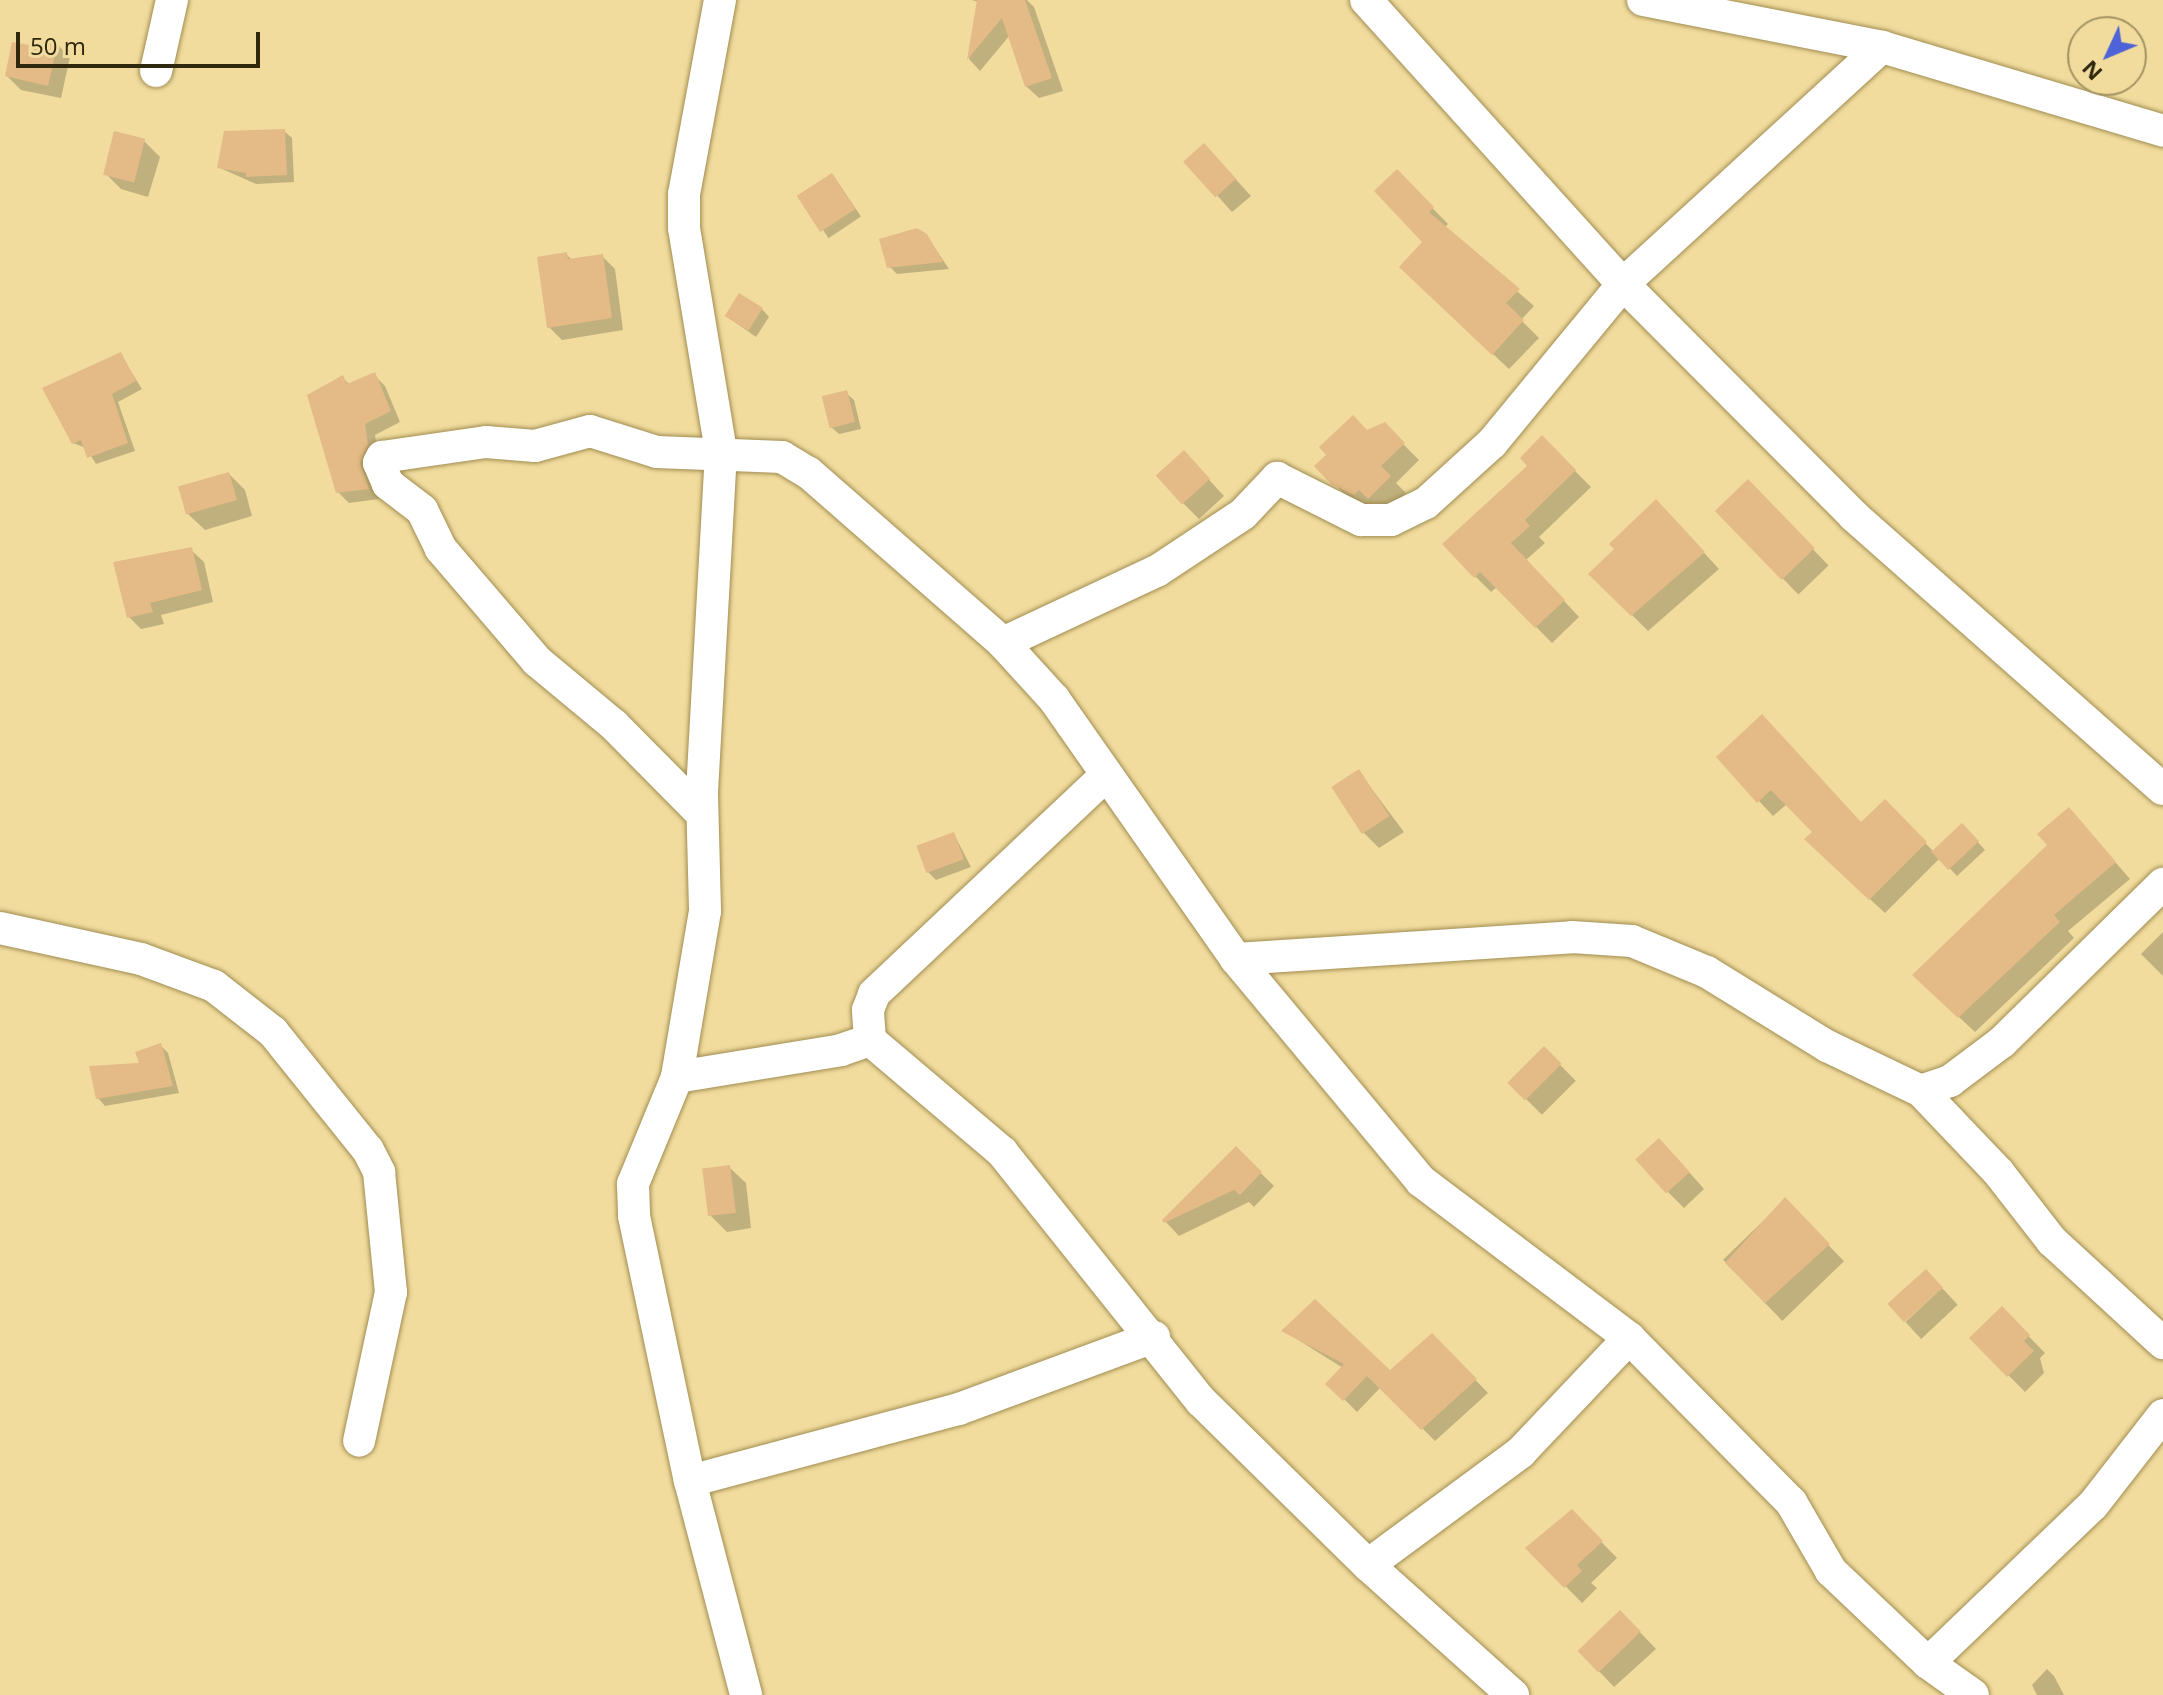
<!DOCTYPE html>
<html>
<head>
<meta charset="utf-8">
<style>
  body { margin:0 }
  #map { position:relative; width:2163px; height:1695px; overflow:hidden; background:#f1dc9e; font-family:"Open Sans",sans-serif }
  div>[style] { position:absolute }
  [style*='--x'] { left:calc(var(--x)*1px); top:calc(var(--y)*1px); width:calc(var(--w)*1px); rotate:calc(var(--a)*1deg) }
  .shadow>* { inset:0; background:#0003; transform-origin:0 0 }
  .building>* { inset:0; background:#e4ba87; transform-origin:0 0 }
  .roads { filter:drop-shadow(0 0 2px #a18d52) drop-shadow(0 0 2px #a18d52) }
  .street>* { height:32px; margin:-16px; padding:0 16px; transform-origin:16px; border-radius:16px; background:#fff }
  span { translate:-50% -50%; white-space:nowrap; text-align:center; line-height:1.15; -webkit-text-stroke:6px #f1dc9e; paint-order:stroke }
  .north { position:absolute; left:2067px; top:16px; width:80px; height:80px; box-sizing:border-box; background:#f1dc9e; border:2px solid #a39464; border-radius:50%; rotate:226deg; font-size:22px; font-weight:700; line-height:32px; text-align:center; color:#2f270e }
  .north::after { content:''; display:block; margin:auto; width:28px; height:36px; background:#4d63d7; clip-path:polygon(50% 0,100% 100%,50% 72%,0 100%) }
  .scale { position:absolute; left:16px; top:32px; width:244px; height:36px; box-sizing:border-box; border:4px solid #2f270e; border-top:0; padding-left:10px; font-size:24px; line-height:28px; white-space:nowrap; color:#2f270e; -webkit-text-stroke:6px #f1dc9e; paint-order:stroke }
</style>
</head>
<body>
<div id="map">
  <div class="shadow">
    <div style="clip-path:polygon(972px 0,1027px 0,1034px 7px,1063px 91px,1039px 98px,1026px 86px,1010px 35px,980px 71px,969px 59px,979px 2px)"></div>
    <div style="clip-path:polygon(57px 44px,70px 57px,61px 98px,21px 90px,7px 76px,31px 48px)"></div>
    <div style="clip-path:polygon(284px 131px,292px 138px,294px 182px,256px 184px,220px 168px)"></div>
    <div style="clip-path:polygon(144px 141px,160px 157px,148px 197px,121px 189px,105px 173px)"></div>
    <div style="clip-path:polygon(1186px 161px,1220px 162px,1251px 196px,1232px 212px)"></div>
    <div style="clip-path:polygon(1397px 172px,1448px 224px,1444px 228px,1534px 306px,1521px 320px,1539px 338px,1509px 369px,1417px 283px,1425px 242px)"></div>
    <div style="left:833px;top:175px;width:50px;height:39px;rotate:56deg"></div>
    <div style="clip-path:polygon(926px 235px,949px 269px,897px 274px,889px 266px)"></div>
    <div style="clip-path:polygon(566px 254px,573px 261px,603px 257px,615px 269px,623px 330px,562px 340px,549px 327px)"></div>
    <div style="clip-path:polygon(762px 309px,769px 317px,756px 337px,726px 316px)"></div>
    <div style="clip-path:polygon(120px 354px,142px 389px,118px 402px,135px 451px,96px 464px,86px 448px,73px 443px)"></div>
    <div style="clip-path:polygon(374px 375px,385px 386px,400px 422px,375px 435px,378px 457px,370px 475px,379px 499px,349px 503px,338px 492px,343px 378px,350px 385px)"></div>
    <div style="clip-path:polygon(846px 393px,854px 400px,861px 429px,839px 434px,831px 427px)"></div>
    <div style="clip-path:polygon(1384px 425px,1419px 460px,1396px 483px,1406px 493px,1385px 513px,1350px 500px,1317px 466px)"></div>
    <div style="clip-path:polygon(1542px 438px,1591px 487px,1539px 537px,1545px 543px,1526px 560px,1579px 617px,1552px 643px,1497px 587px,1491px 592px,1475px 576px)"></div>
    <div style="clip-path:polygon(1199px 469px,1224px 496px,1199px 519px,1183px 503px)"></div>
    <div style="clip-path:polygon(229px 474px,245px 490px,252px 516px,205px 530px,188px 514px)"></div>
    <div style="left:1748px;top:482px;width:116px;height:42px;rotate:46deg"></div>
    <div style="clip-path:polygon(1672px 518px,1719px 569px,1648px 631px,1591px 574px,1617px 549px)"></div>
    <div style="clip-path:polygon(191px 550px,204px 562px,213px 602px,161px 615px,164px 624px,141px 629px,129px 617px)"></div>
    <div style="clip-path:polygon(1718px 757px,1862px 824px,1885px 802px,1934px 852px,1962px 825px,1985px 850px,1957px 876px,1940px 858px,1885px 913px,1821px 854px,1814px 832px,1787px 804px,1773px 816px)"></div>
    <div style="clip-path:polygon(1359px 772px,1404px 832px,1379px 848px,1363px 832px)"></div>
    <div style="clip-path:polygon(2069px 809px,2130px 879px,2068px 931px,2074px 938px,1975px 1032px,1930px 990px,2049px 846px)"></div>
    <div style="clip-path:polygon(954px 834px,971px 867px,936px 880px,928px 872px)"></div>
    <div style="clip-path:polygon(2163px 932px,2163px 976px,2141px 954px)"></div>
    <div style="clip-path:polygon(160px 1045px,168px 1053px,179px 1093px,105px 1106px,98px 1098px)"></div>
    <div style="left:1544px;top:1049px;width:45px;height:48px;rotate:45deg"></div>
    <div style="clip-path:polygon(1236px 1149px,1274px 1186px,1254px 1207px,1249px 1202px,1179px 1236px,1164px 1220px)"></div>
    <div style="clip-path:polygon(1675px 1156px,1704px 1189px,1684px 1208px,1668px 1192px)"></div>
    <div style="clip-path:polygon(729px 1167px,746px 1183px,751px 1228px,727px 1232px,711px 1216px)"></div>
    <div style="left:1785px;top:1200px;width:85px;height:86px;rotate:46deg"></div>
    <div style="left:1942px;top:1288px;width:23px;height:50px;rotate:47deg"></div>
    <div style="clip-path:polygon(2002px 1309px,2045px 1353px,2040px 1358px,2044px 1373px,2025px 1392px,1972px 1338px)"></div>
    <div style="clip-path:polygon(1284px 1331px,1390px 1373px,1432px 1335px,1488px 1393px,1435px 1441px,1381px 1387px,1357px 1412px,1328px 1383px,1343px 1368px)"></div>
    <div style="clip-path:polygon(1572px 1512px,1617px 1558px,1591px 1583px,1597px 1588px,1582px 1603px,1528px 1548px)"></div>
    <div style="clip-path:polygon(1636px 1628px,1656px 1649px,1614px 1687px,1579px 1650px)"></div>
    <div style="clip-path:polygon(2047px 1669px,2054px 1676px,2064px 1695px,2037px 1695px,2032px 1685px)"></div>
  </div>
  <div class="building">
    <div style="clip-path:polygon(977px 0,1025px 0,1052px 78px,1025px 87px,1002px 18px,967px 60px)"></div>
    <div style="clip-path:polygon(32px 36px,58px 42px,48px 86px,5px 76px,12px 42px,30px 45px)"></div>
    <div style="clip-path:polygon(285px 129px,287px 175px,246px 177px,246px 173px,217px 168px,224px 131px)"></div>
    <div style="left:114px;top:131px;width:32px;height:45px;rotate:14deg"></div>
    <div style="left:1204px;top:143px;width:48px;height:28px;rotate:48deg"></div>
    <div style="clip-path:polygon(1397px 169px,1434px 207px,1429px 212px,1520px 289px,1506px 303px,1524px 320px,1492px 355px,1399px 267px,1422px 242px,1374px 191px)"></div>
    <div style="left:832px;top:173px;width:43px;height:42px;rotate:57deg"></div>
    <div style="clip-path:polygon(917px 228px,927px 234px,943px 262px,887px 268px,879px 239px)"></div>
    <div style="clip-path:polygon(567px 252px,568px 259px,603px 254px,612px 318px,547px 328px,537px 257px)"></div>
    <div style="left:739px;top:293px;width:28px;height:27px;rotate:32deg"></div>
    <div style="clip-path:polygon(121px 352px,136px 381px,112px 394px,128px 443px,87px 458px,81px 440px,72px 444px,42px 388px)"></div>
    <div style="clip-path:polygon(375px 372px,391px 411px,365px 424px,368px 445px,360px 463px,369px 489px,336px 493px,307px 395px,343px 375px,347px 384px)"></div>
    <div style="left:847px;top:390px;width:33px;height:26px;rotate:76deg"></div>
    <div style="clip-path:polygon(1353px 415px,1367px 430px,1385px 422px,1405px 443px,1381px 466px,1391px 476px,1368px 499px,1359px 490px,1354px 495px,1331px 484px,1314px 466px,1326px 455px,1319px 447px)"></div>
    <div style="clip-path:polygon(1542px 435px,1576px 470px,1525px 520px,1530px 526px,1511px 543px,1565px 600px,1535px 628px,1480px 572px,1474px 578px,1442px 544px,1527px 466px,1520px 458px)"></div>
    <div style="left:1184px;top:450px;width:39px;height:38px;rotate:48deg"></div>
    <div style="left:229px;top:472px;width:29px;height:53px;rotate:74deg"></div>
    <div style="left:1748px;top:479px;width:96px;height:46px;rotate:46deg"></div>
    <div style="clip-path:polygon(1656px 499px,1705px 552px,1631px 616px,1588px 574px,1614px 549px,1609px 544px)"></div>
    <div style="clip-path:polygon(192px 547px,202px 590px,150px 603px,153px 612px,127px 618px,113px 562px)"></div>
    <div style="clip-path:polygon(1762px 714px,1861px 822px,1885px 799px,1927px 842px,1869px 900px,1804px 839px,1812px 832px,1771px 790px,1757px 803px,1716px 757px)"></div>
    <div style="left:1359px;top:769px;width:56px;height:33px;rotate:57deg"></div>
    <div style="clip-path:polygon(2069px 807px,2116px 862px,2054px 915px,2060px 922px,1958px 1018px,1912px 975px,2047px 845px,2037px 834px)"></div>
    <div style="left:1962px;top:823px;width:25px;height:42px;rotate:47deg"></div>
    <div style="left:954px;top:832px;width:29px;height:40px;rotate:70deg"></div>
    <div style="clip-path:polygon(161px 1043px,173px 1086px,96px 1099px,89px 1066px,139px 1063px,135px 1052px)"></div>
    <div style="left:1544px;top:1046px;width:25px;height:52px;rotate:45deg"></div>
    <div style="left:1659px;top:1138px;width:46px;height:32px;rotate:48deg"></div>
    <div style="clip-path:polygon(1236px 1146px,1262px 1172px,1240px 1195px,1234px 1190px,1164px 1223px,1162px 1220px)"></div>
    <div style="left:730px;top:1165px;width:48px;height:28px;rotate:83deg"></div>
    <div style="clip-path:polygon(1785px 1197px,1830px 1244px,1765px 1303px,1725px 1263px)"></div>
    <div style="left:1926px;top:1269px;width:25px;height:52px;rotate:48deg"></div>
    <div style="clip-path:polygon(1315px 1299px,1390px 1370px,1432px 1333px,1477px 1379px,1421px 1430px,1367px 1376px,1343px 1401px,1325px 1384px,1344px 1364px,1281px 1331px)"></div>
    <div style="clip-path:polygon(2002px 1306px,2030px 1335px,2024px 1341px,2034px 1351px,2007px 1377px,1969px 1338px)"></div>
    <div style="clip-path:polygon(1572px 1509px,1603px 1541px,1577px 1565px,1582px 1571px,1564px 1588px,1525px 1548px)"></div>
    <div style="left:1620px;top:1610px;width:30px;height:59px;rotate:46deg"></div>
  </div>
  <div class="roads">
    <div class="street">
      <div style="--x:720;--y:0;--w:197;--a:100.5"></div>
      <div style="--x:684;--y:194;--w:34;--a:90"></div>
      <div style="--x:684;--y:228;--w:227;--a:80.6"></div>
      <div style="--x:721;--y:452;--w:344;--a:93.2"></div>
      <div style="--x:702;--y:795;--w:116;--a:88.5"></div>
      <div style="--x:705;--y:911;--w:168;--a:99.6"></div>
      <div style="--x:677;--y:1077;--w:116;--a:112.4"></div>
      <div style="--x:633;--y:1184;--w:32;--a:88"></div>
      <div style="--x:634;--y:1216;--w:271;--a:78.1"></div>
      <div style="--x:690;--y:1481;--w:221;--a:75.3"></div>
      <div style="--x:1366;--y:0;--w:383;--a:47.9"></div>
      <div style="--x:1623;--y:284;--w:327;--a:45.1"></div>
      <div style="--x:1854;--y:516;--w:412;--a:41.5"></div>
      <div style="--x:1643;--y:0;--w:244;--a:11.1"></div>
      <div style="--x:1882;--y:47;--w:293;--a:16.6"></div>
      <div style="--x:156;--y:71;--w:73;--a:-77.3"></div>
      <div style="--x:1003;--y:643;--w:170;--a:-25.1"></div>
      <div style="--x:1157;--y:571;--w:103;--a:-33.5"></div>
      <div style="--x:1243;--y:514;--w:50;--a:-46.6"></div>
      <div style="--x:1277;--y:478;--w:94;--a:26.6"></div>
      <div style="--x:1361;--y:520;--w:30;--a:0"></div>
      <div style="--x:1391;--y:520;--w:39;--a:-26"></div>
      <div style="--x:1426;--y:503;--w:89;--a:-42.3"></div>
      <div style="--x:1492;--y:443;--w:206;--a:-50.5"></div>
      <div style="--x:1623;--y:284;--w:351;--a:-42.5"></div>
      <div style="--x:702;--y:814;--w:125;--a:-134.7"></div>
      <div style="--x:614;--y:725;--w:100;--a:-140.3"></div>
      <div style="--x:537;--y:661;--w:148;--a:-130.6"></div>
      <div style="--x:441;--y:549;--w:43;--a:-116"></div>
      <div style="--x:422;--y:510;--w:43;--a:-142.6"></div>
      <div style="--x:388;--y:484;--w:23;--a:-113"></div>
      <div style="--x:379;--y:463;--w:7;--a:-63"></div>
      <div style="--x:382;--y:457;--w:105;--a:-8.2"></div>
      <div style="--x:486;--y:442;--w:49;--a:4.7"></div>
      <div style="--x:535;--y:446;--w:57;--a:-15.3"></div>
      <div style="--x:590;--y:431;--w:70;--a:17.4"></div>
      <div style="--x:657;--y:452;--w:125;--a:2.3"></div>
      <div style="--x:782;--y:457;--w:31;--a:31"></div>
      <div style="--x:809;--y:473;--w:258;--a:41.2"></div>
      <div style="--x:1003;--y:643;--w:76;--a:47.7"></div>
      <div style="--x:1054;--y:699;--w:317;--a:55"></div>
      <div style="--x:1236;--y:959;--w:289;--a:50.2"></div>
      <div style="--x:1421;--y:1181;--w:261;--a:37"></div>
      <div style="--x:1629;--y:1338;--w:231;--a:45.4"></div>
      <div style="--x:1791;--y:1502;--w:80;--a:59.9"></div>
      <div style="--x:1831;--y:1571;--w:134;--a:43.5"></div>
      <div style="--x:1928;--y:1663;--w:55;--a:35.4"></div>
      <div style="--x:0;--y:928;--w:144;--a:12.4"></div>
      <div style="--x:141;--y:959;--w:78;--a:20.3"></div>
      <div style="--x:214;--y:986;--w:75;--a:37.9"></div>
      <div style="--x:273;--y:1032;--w:151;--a:51.2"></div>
      <div style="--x:368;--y:1150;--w:25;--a:63"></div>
      <div style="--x:379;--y:1172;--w:121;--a:84.3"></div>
      <div style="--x:391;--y:1292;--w:152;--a:102.1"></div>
      <div style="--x:1236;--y:959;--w:337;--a:-3.7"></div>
      <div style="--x:1572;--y:937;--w:60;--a:3.8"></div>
      <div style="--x:1632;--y:941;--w:81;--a:22.5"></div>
      <div style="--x:1707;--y:972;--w:141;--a:31.7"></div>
      <div style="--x:1827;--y:1046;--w:104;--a:25.6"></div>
      <div style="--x:1921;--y:1091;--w:113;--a:46.4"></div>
      <div style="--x:1999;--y:1173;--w:86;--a:52.1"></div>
      <div style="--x:2052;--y:1241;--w:151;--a:42.6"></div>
      <div style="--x:870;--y:1040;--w:173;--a:40.3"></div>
      <div style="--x:1002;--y:1152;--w:319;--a:51.4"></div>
      <div style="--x:1201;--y:1401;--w:234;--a:44.5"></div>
      <div style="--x:1368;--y:1565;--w:195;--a:41.9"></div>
      <div style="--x:677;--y:1077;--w:166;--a:-9.3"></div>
      <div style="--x:841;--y:1050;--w:31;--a:-19"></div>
      <div style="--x:870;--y:1040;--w:30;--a:-94"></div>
      <div style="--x:868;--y:1010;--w:17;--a:-69"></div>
      <div style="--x:874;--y:994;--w:318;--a:-43.3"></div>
      <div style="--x:1921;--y:1091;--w:31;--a:-19"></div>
      <div style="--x:1950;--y:1081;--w:65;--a:-36.9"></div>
      <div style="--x:2002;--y:1042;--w:226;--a:-44.5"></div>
      <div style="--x:690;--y:1481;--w:278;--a:-15"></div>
      <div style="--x:959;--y:1409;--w:208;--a:-20.3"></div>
      <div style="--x:1368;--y:1565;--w:190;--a:-36.4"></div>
      <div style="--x:1521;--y:1452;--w:157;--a:-46.5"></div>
      <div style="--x:1928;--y:1663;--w:228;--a:-43.8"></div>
      <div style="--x:2093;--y:1505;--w:114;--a:-52.1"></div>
    </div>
  </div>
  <div class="north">N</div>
  <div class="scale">50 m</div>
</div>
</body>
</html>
